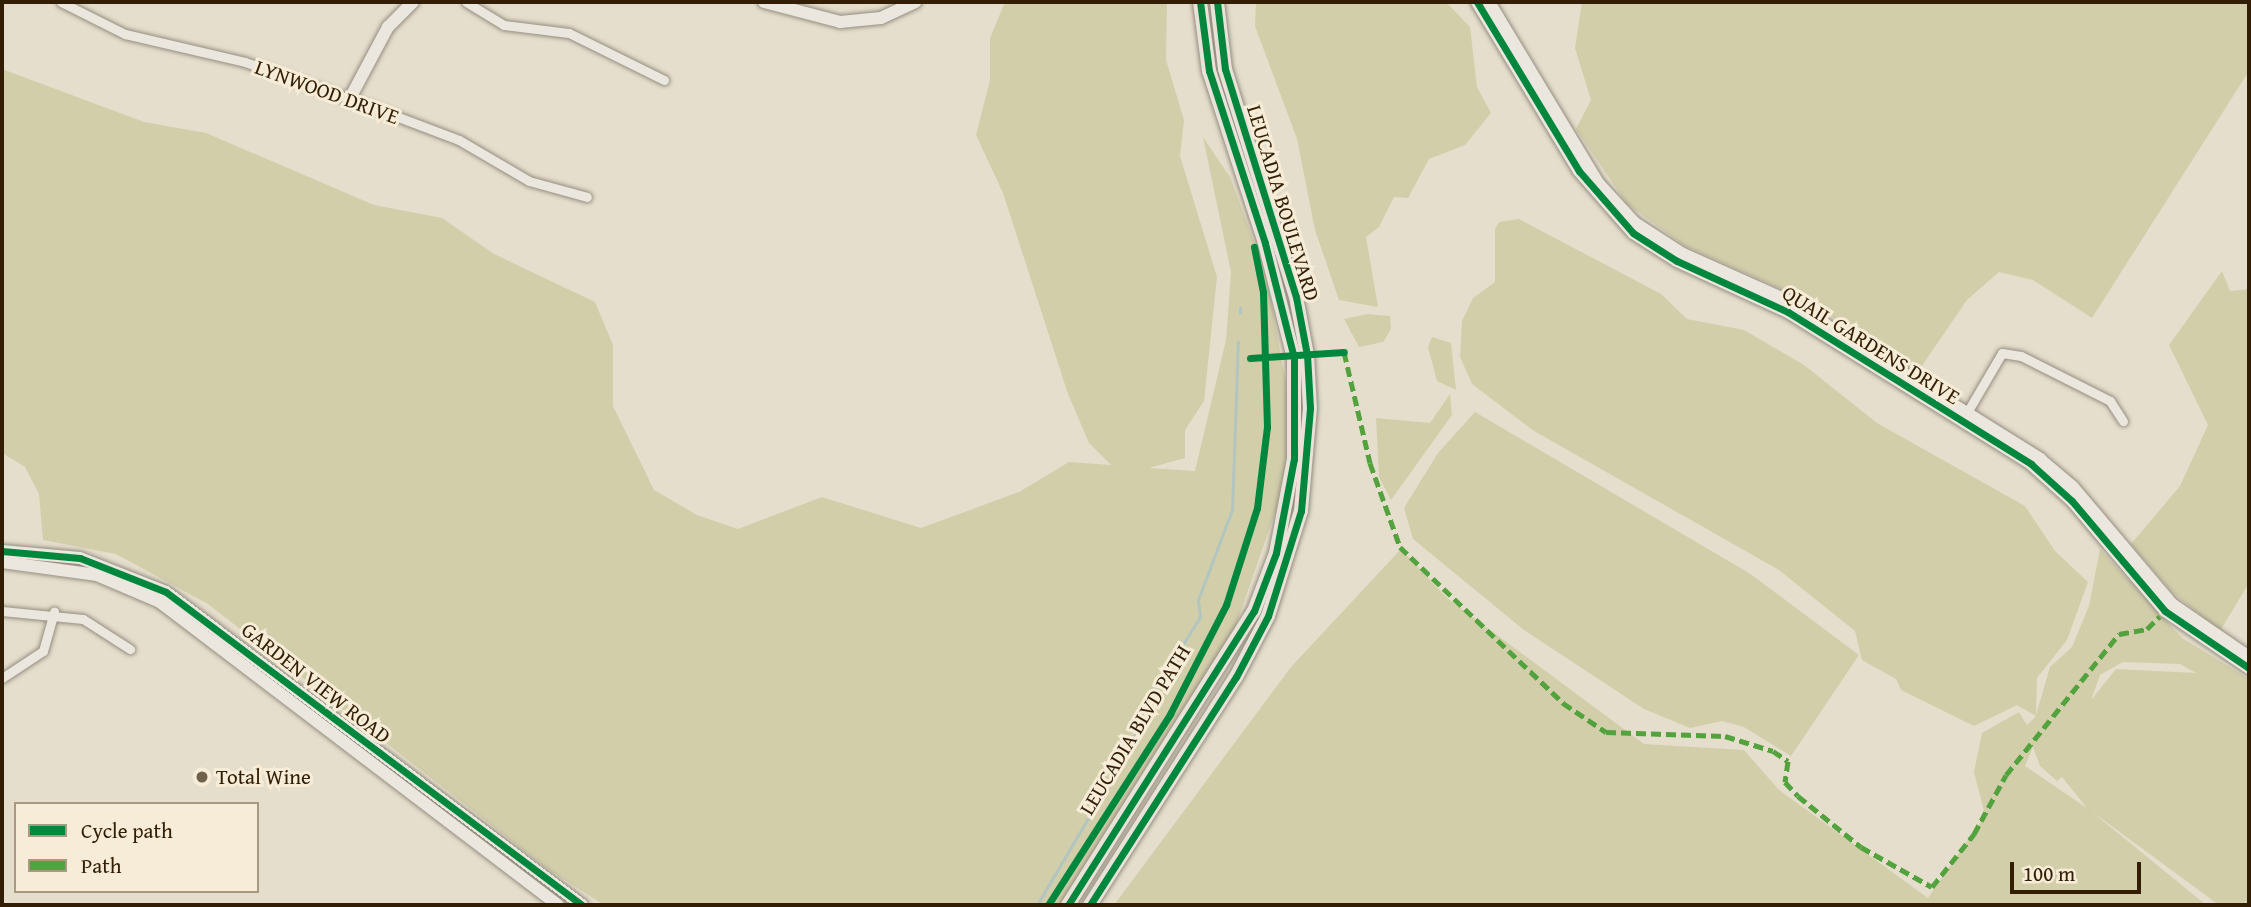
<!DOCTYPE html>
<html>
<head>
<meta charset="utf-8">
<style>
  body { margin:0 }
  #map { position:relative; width:2251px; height:907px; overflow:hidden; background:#e6decc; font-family:"Gentium Book Plus",serif }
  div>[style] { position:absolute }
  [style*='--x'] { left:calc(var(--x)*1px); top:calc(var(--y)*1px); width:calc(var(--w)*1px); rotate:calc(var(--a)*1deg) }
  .green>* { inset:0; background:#d2ceaa }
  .stream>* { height:2.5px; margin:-1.25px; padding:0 1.25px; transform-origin:1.25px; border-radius:1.25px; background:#b2c6bf }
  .roads { filter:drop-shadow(0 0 2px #958e80) drop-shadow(0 0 2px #958e80) }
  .street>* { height:9px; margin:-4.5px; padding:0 4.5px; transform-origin:4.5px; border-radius:4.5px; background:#ebe6de }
  .secondary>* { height:12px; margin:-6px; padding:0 6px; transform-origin:6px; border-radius:6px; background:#ebe6de }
  .primary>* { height:14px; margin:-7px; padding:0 7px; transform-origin:7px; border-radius:7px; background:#e8e2d8 }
  .quiet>* { height:5px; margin-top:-2.5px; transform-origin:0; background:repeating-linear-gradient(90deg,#52a23d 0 10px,transparent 0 15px) }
  .cycleway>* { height:7px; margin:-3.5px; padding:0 3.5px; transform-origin:3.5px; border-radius:3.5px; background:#00873e }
  .dots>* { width:19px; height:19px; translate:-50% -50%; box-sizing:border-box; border:4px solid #f6ecd7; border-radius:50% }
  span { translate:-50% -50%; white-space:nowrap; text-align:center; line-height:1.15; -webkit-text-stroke:6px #f6ecd7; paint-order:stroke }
  .street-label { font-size:21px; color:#311e04 }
  .poi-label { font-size:21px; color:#311e04 }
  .left { translate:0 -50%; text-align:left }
  .frame { position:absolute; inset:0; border:4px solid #311e04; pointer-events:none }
  .legend { position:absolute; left:14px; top:802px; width:245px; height:91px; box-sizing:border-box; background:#f6ecd7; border:2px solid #a79a83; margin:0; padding:9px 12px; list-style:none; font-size:21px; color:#311e04 }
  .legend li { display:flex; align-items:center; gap:14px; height:35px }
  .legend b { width:35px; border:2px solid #a79a83 }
  .scale { position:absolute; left:2010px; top:862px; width:131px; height:32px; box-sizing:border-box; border:4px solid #311e04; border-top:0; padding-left:9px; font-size:21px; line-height:24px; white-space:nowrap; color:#311e04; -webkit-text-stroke:5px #f6ecd7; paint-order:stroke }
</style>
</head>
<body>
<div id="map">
  <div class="green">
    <div style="clip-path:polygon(1005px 2px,1167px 2px,1166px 60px,1184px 120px,1180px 156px,1217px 277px,1204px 401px,1185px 430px,1185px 458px,1149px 468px,1195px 471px,1226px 340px,1231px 272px,1203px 137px,1230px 177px,1266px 274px,1286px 384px,1290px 444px,1277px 507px,1229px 645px,1064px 905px,604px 905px,549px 870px,208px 604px,116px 554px,43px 540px,39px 494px,25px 467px,2px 453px,2px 69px,144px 122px,206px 133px,374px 205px,442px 218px,494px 254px,595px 302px,613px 345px,613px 406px,654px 490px,697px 515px,738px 529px,822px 497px,921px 528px,1019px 492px,1069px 462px,1111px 465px,1089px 443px,1068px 394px,1003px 193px,976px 135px,990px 80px,990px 38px)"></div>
    <div style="clip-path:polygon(1256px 2px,1446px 2px,1470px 27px,1477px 87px,1491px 113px,1465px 145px,1429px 159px,1408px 198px,1394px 197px,1379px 227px,1366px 237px,1378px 307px,1339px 300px,1315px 230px,1297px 139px,1255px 26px)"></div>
    <div style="clip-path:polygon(1582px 2px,2249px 2px,2249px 71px,2092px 318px,2033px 280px,1999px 272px,1967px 300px,1917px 373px,1806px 300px,1685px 246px,1627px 204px,1576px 129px,1591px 100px,1575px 48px)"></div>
    <div style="clip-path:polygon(evenodd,1519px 219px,1661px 294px,1687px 319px,1744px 330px,1804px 365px,1877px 423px,2025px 506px,2055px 551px,2088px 582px,2067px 640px,2037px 678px,2036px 715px,2050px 667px,2072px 647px,2089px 606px,2100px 549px,2182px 638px,2249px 679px,2249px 905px,2219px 905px,2091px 811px,2206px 905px,1114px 905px,1291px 667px,1401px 549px,1447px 598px,1644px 744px,1744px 750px,1779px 790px,1928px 898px,1985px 815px,1974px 772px,1982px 733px,2019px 712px,2027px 725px,2036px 716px,2017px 705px,1974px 726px,1901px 690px,1896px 679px,1862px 660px,1855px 631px,1779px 570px,1534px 431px,1472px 384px,1460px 357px,1462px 321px,1473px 298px,1495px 282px,1495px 229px,1499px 222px,1519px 219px,2123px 662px,2180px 664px,2196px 673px,2116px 669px,2091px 700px,2100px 675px,2123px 662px,1519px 219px,2033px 747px,2040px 766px,2057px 781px,2062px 777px,2087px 808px,2025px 766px,2033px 747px)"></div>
    <div style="clip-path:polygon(2222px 271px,2230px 291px,2249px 289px,2249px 583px,2220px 631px,2173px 593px,2131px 544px,2180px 486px,2208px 425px,2169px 345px)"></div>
    <div style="clip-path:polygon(1368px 314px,1390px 316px,1391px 329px,1383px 342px,1359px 347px,1344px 319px)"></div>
    <div style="clip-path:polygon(1432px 337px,1451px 343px,1456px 390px,1437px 381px,1428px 347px)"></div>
    <div style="clip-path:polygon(1450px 394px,1452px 415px,1391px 500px,1379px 477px,1376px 418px,1430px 423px)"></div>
    <div style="clip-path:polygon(1475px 412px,1749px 573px,1859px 655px,1791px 756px,1744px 727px,1722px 721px,1690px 728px,1644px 709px,1524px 630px,1413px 539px,1404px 508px,1438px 453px)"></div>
  </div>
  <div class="stream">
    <div style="--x:1240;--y:313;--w:5;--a:-90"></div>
    <div style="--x:1037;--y:905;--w:175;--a:-59.5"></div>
    <div style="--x:1126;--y:754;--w:53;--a:-68.8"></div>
    <div style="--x:1145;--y:705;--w:104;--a:-58"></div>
    <div style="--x:1200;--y:617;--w:17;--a:-97"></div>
    <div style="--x:1198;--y:600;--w:96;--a:-69.3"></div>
    <div style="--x:1232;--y:510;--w:168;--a:-88"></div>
  </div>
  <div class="roads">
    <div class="street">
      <div style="--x:61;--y:2;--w:72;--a:26.6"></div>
      <div style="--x:125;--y:34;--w:123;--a:13.1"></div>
      <div style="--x:245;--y:62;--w:135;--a:19.5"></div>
      <div style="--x:372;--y:107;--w:93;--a:20.8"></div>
      <div style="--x:459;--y:140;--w:81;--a:30.4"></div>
      <div style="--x:529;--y:181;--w:60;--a:15.4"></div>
      <div style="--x:466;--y:2;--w:44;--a:31.2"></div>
      <div style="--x:504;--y:25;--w:65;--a:7"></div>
      <div style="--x:569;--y:33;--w:106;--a:26.3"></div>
      <div style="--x:1965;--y:416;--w:73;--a:-59.6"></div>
      <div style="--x:2002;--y:353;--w:19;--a:9"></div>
      <div style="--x:2021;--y:356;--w:100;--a:26.8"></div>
      <div style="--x:2110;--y:401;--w:24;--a:57"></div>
      <div style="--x:2;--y:611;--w:81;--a:5.6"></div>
      <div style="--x:83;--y:619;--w:56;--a:32.6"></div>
      <div style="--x:2;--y:678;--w:49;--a:-33.4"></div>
      <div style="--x:43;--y:651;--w:41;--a:-74.2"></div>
    </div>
    <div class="secondary">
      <div style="--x:764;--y:2;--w:79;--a:14.7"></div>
      <div style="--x:840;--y:22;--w:41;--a:-5.6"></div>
      <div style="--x:881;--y:18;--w:38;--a:-25"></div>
      <div style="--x:1477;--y:2;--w:197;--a:58.9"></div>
      <div style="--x:1579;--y:171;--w:82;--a:48.9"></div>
      <div style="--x:1633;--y:233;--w:52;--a:32.5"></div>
      <div style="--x:1677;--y:261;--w:122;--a:24.7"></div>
      <div style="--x:1788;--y:312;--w:287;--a:32"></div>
      <div style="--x:2031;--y:464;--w:55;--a:42.1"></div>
      <div style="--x:2072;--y:501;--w:144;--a:49.8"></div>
      <div style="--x:2165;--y:611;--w:102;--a:34.2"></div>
      <div style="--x:1489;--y:2;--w:213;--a:58.9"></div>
      <div style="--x:1599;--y:184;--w:53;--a:47.3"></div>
      <div style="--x:1635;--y:223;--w:57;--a:32.9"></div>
      <div style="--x:1683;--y:254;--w:113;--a:24.1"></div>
      <div style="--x:1786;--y:300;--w:300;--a:32"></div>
      <div style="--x:2040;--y:459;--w:43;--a:40.3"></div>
      <div style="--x:2073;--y:487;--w:153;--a:49.8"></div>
      <div style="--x:2172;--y:604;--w:93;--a:34.5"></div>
      <div style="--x:349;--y:100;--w:83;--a:-61.9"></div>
      <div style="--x:388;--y:27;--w:35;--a:-45"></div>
      <div style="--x:2;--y:551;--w:78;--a:5.1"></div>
      <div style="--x:80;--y:558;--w:92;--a:21.6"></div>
      <div style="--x:166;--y:592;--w:521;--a:36.96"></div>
      <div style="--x:2;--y:562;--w:96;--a:7.8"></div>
      <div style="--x:97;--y:575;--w:69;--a:23.2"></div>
      <div style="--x:160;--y:602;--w:500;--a:37.28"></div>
    </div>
    <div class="primary">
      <div style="--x:1068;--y:905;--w:348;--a:-57.7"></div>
      <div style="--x:1254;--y:611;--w:62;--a:-69.2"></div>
      <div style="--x:1276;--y:553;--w:96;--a:-79.2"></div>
      <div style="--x:1294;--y:459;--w:101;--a:-90"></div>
      <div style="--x:1294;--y:358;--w:119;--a:-104.2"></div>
      <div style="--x:1265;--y:243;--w:181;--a:-108"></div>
      <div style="--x:1209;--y:71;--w:70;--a:-97.4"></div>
      <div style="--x:1090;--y:905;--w:271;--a:-57.4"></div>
      <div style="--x:1236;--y:677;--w:69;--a:-62.3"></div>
      <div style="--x:1268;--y:616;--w:110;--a:-72.6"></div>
      <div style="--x:1301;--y:511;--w:103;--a:-85"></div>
      <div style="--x:1310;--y:408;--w:53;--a:-93.2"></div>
      <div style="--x:1307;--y:355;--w:59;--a:-100.7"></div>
      <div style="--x:1296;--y:297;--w:239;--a:-107.3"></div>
      <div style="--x:1225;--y:69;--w:67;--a:-96.8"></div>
    </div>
  </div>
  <div class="quiet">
    <div style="--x:1344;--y:352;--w:114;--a:76.8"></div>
    <div style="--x:1370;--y:463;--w:89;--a:70.3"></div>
    <div style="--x:1400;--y:547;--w:226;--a:43.7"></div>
    <div style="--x:1563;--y:703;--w:52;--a:34"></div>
    <div style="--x:1606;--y:732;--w:119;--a:1.9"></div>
    <div style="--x:1725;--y:736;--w:50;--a:17.4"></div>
    <div style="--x:1773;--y:751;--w:18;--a:34"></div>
    <div style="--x:1788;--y:761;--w:21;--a:98"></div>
    <div style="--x:1785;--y:782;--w:19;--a:47"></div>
    <div style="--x:1798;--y:796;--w:81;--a:39"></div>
    <div style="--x:1861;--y:847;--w:81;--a:29.4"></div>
    <div style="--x:1932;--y:887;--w:68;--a:-51.6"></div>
    <div style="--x:1974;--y:834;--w:67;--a:-61.5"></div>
    <div style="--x:2006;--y:775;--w:181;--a:-51.3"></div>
    <div style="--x:2119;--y:634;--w:28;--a:-10"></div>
    <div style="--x:2147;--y:629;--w:18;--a:-45"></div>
  </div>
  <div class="cycleway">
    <div style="--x:1477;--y:2;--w:197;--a:58.9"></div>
    <div style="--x:1579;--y:171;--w:82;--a:48.9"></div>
    <div style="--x:1633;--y:233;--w:52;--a:32.5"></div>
    <div style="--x:1677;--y:261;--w:122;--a:24.7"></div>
    <div style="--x:1788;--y:312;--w:287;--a:32"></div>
    <div style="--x:2031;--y:464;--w:55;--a:42.1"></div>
    <div style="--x:2072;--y:501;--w:144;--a:49.8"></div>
    <div style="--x:2165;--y:611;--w:102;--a:34.2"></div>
    <div style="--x:1250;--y:358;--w:94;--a:-3.7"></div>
    <div style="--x:2;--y:551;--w:78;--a:5.1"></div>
    <div style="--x:80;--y:558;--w:92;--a:21.6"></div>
    <div style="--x:166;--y:592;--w:521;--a:36.96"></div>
    <div style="--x:1048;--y:905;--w:227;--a:-57.4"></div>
    <div style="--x:1170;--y:714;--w:123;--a:-62.8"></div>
    <div style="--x:1226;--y:605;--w:102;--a:-72.3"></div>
    <div style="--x:1257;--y:508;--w:82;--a:-83"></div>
    <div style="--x:1267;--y:427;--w:135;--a:-91.7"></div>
    <div style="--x:1263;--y:292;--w:46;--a:-101.3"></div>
    <div style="--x:1068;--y:905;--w:348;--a:-57.7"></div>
    <div style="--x:1254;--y:611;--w:62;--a:-69.2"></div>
    <div style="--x:1276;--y:553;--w:96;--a:-79.2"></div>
    <div style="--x:1294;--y:459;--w:101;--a:-90"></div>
    <div style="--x:1294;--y:358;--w:119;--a:-104.2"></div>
    <div style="--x:1265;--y:243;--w:181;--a:-108"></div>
    <div style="--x:1209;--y:71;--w:70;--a:-97.4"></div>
    <div style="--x:1090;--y:905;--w:271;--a:-57.4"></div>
    <div style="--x:1236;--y:677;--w:69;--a:-62.3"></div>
    <div style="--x:1268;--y:616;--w:110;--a:-72.6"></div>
    <div style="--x:1301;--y:511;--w:103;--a:-85"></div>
    <div style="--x:1310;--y:408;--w:53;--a:-93.2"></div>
    <div style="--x:1307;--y:355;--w:59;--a:-100.7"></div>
    <div style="--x:1296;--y:297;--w:239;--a:-107.3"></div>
    <div style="--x:1225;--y:69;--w:67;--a:-96.8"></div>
  </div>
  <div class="dots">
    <div style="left:202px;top:777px;background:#70614a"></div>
  </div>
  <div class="street-label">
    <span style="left:327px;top:92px;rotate:20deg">LYNWOOD DRIVE</span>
    <span style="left:1283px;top:203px;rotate:73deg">LEUCADIA BOULEVARD</span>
    <span style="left:1871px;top:345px;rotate:32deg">QUAIL GARDENS DRIVE</span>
    <span style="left:316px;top:683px;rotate:38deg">GARDEN VIEW ROAD</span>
    <span style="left:1135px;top:730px;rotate:-59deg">LEUCADIA BLVD PATH</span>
  </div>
  <div class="poi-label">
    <span class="left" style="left:216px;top:777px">Total Wine</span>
  </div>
  <div class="frame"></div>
  <ul class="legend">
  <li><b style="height:9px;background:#00873e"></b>Cycle path</li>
  <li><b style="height:9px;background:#52a23d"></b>Path</li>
  </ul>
  <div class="scale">100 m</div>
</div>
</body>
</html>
